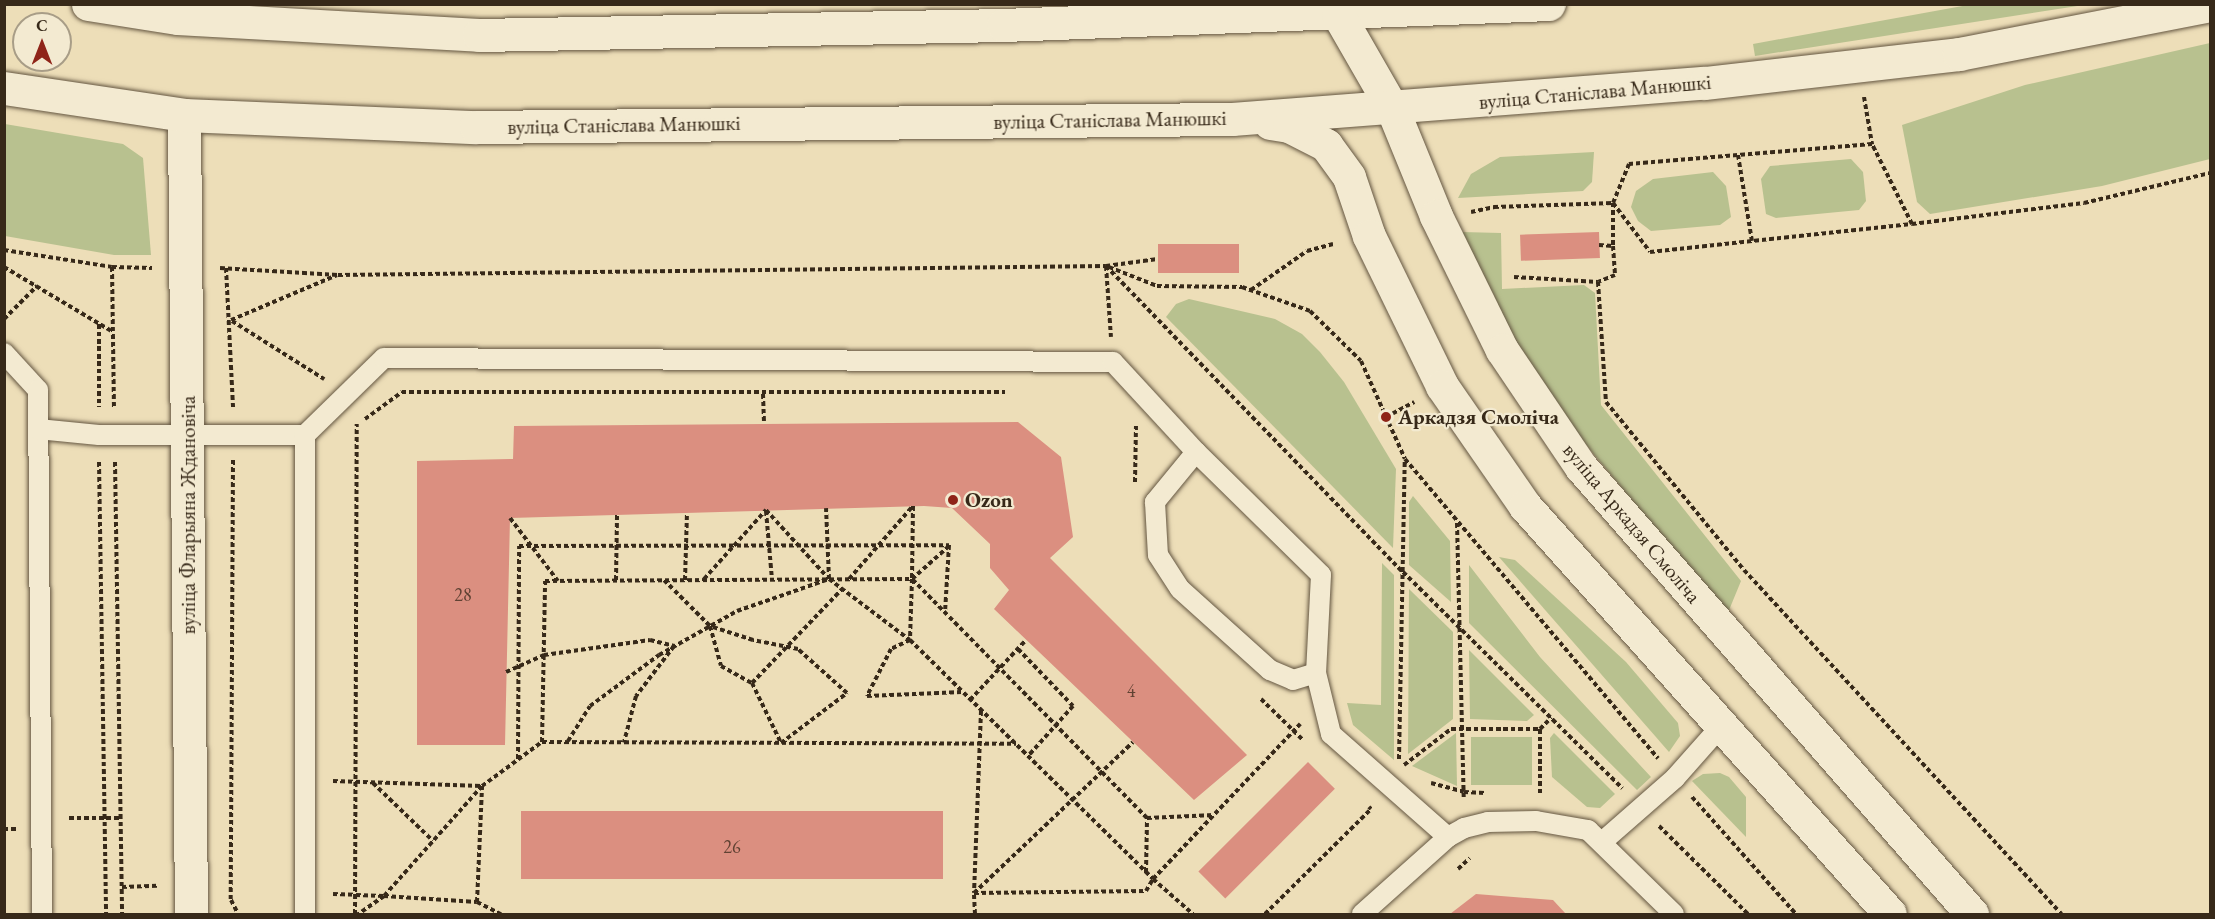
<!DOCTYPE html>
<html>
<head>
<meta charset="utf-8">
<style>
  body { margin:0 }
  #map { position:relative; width:2215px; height:919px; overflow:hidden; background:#eddeb8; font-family:"EB Garamond",serif }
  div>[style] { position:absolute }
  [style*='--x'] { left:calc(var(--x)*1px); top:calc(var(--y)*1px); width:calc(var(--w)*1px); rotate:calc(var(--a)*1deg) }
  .green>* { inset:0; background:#b8c18f; transform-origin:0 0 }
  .building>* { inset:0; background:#db8f80; transform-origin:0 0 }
  .path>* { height:4px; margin-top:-2px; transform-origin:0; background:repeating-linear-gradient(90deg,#372919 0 4.5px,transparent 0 7.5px) }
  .roads { filter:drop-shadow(0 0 2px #645641) drop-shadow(0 0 2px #645641) }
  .service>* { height:20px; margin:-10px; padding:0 10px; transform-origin:10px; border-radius:10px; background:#f3ead1 }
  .minor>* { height:33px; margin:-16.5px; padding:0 16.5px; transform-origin:16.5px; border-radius:16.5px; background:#f3ead1 }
  .secondary>* { height:33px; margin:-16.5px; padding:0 16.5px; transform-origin:16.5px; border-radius:16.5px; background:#f3ead1 }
  .dots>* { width:16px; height:16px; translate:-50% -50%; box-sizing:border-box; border:3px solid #f3ead1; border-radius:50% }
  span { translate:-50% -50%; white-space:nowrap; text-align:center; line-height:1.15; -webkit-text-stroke:4.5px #f3ead1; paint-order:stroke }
  .number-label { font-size:18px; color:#604233 }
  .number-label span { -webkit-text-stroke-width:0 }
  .street-label { font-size:21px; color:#372919 }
  .poi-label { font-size:21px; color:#372919; font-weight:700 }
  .left { translate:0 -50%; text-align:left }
  .frame { position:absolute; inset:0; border:6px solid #372919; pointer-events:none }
  .north { position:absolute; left:12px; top:12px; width:60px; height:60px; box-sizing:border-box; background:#f3ead1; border:2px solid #a89d87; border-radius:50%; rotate:0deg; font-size:16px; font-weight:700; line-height:24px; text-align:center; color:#372919 }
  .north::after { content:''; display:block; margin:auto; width:21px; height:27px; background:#8f2418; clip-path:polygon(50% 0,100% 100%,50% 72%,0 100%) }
</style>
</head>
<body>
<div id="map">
  <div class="green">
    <div style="clip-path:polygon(1968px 5px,2084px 5px,1755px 56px,1753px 44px)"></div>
    <div style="clip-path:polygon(2210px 43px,2210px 159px,2102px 186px,1930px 214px,1917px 202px,1902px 125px,2025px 85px)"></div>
    <div style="clip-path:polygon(5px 124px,123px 144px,143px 158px,151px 255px,114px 255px,5px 236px)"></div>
    <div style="clip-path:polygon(1594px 152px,1592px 182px,1583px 191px,1458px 198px,1471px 174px,1500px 157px)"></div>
    <div style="clip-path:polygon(1851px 159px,1863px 172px,1866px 201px,1859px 210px,1776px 218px,1766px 214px,1761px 179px,1770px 166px)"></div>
    <div style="clip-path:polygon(1713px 172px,1726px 186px,1731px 217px,1720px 225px,1651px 231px,1638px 221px,1631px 207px,1636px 191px,1653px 179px)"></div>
    <div style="clip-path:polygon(1462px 232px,1501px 233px,1502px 289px,1584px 285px,1595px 293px,1601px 405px,1741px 581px,1727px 615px,1559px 412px,1524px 357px)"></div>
    <div style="clip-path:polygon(1189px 299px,1275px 319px,1302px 334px,1320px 352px,1344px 382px,1396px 469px,1393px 548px,1166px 317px,1176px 304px)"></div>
    <div style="clip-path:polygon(1413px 496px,1450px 541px,1451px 602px,1409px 565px,1409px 502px)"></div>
    <div style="clip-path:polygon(1499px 557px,1515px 560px,1626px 662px,1678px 723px,1680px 736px,1669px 752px)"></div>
    <div style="clip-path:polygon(1382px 563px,1394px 575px,1394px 760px,1353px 725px,1347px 703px,1381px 705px)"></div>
    <div style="clip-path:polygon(1469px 565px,1540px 657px,1651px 777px,1637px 790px,1469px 623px)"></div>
    <div style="clip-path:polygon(1409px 589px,1453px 632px,1453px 719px,1408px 754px)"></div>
    <div style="clip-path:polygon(1469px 650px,1534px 715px,1527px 721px,1470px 719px)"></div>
    <div style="clip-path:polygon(1456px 733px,1457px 786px,1412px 766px)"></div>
    <div style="clip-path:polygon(1554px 733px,1615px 794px,1600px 808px,1587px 807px,1552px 777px,1550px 738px)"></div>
    <div style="left:1471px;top:737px;width:61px;height:48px"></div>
    <div style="clip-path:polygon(1720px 773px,1729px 777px,1746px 797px,1746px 837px,1692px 781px,1703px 774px)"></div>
  </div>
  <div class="building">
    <div style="left:1599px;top:232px;width:26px;height:79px;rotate:88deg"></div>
    <div style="left:1158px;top:244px;width:81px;height:29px"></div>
    <div style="clip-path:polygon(1018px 422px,1061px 457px,1073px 537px,1050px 558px,1247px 755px,1194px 800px,994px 609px,1009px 590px,990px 568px,990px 544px,952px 508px,924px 506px,510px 518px,505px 745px,417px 745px,417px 461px,513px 459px,514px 426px)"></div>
    <div style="left:1308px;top:762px;width:38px;height:155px;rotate:45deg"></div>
    <div style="left:943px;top:811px;width:68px;height:422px;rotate:90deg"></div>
    <div style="clip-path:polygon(1476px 894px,1553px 900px,1566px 914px,1450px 914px)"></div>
  </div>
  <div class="path">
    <div style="--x:1864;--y:97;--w:48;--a:80.3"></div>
    <div style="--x:1738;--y:155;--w:87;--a:80.8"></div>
    <div style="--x:1471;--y:212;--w:24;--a:-12"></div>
    <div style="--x:1494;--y:207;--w:119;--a:-1.9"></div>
    <div style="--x:1613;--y:203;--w:43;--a:90"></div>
    <div style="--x:1912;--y:224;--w:89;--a:-116.6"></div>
    <div style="--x:1872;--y:144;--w:244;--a:175.3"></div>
    <div style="--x:1629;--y:164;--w:42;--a:112.3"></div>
    <div style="--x:1613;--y:203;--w:61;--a:52.9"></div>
    <div style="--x:1650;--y:252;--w:263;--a:-6.1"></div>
    <div style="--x:1912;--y:224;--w:173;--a:-7"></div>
    <div style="--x:2084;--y:203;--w:130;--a:-13.4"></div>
    <div style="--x:1599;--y:245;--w:14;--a:4"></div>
    <div style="--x:1613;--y:246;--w:29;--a:86"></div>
    <div style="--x:1615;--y:275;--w:18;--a:158"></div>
    <div style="--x:1598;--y:282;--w:120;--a:86.2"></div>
    <div style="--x:1606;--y:402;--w:217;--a:50.6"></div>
    <div style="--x:1744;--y:570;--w:468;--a:47.3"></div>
    <div style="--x:4;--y:250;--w:109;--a:8.9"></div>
    <div style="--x:112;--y:267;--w:40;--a:1.4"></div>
    <div style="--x:1106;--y:266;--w:426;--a:45.9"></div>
    <div style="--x:1403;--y:572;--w:308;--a:44.6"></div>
    <div style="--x:1106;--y:266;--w:71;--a:86"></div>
    <div style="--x:4;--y:267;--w:127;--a:30.8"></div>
    <div style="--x:112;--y:267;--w:140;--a:89.2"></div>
    <div style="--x:1109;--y:267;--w:52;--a:21.6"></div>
    <div style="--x:1157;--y:286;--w:85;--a:0.7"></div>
    <div style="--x:1242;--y:287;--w:72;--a:19.4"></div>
    <div style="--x:1310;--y:311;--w:71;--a:44.4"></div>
    <div style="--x:1361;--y:361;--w:107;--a:65.8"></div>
    <div style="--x:1405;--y:459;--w:392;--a:49.8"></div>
    <div style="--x:220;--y:268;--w:118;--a:3.4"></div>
    <div style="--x:338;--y:275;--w:768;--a:-0.67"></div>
    <div style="--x:1106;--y:266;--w:52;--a:-7.7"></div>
    <div style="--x:226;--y:268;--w:140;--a:87.1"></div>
    <div style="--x:1514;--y:277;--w:84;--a:3.4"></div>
    <div style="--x:1251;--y:290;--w:68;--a:-34.9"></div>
    <div style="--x:1307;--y:251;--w:27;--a:-15"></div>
    <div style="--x:4;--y:319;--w:47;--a:-45"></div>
    <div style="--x:231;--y:320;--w:115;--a:-23"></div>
    <div style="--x:232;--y:321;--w:109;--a:32.2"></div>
    <div style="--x:99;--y:324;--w:83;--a:90"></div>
    <div style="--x:763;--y:394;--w:30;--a:88"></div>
    <div style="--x:1386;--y:417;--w:32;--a:-28"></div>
    <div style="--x:365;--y:419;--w:46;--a:-36.1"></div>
    <div style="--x:402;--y:392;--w:603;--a:0"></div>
    <div style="--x:233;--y:460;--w:440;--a:90.3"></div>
    <div style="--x:231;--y:900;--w:16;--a:63"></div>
    <div style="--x:99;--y:462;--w:452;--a:89.1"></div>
    <div style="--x:115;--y:462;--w:452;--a:89.1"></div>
    <div style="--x:1135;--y:482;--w:56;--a:-89"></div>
    <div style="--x:766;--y:511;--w:69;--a:85"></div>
    <div style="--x:510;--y:518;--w:79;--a:52.7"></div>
    <div style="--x:1457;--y:523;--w:277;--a:88.6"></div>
    <div style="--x:704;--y:579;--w:93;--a:-48.1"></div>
    <div style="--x:766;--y:510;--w:93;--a:47.6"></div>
    <div style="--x:829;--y:579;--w:71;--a:-92.4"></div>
    <div style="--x:849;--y:579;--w:97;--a:-48.8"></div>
    <div style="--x:913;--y:506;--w:73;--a:90.8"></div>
    <div style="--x:616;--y:580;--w:65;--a:-89.1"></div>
    <div style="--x:664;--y:580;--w:65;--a:45"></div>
    <div style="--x:710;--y:626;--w:41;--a:74.6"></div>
    <div style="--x:721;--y:666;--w:35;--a:29"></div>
    <div style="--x:752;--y:683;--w:67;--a:64.2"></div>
    <div style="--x:781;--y:743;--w:83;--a:-37.1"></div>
    <div style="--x:847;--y:693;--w:66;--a:-138.1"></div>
    <div style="--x:798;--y:649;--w:46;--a:-168.7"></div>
    <div style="--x:753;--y:640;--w:45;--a:-162"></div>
    <div style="--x:685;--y:580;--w:67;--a:-88.3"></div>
    <div style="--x:1018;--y:649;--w:79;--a:46"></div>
    <div style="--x:1073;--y:706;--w:67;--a:132"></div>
    <div style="--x:506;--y:672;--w:42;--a:-24.1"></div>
    <div style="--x:544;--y:655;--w:107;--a:-8.1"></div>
    <div style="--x:650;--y:640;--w:25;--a:14"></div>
    <div style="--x:674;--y:646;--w:63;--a:127.2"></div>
    <div style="--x:636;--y:696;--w:48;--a:104.6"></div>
    <div style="--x:752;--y:683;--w:130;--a:-46.2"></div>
    <div style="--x:1261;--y:699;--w:59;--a:44.3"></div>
    <div style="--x:970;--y:700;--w:82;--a:-47"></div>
    <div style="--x:981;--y:711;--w:182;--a:92.2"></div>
    <div style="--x:974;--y:893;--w:219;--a:-43.5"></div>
    <div style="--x:1540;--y:729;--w:66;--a:90"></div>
    <div style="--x:568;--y:741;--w:41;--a:-57.8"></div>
    <div style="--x:590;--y:706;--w:86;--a:-36.5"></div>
    <div style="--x:659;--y:655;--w:90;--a:-29.4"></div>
    <div style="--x:737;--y:611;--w:97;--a:-19.2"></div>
    <div style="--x:829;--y:579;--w:101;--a:37"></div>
    <div style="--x:910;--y:640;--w:21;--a:155"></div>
    <div style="--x:891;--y:649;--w:53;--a:117.1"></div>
    <div style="--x:867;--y:696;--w:95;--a:-2.4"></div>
    <div style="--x:542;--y:742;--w:161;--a:-88.9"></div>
    <div style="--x:545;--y:581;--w:367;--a:-0.3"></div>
    <div style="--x:912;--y:579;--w:50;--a:-41.7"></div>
    <div style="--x:518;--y:759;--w:213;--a:-89.7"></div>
    <div style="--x:519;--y:546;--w:430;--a:-0.1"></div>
    <div style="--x:949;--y:545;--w:68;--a:93.4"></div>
    <div style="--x:1399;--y:759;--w:299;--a:-88.9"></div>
    <div style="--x:1404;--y:765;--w:59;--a:-37.5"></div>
    <div style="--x:1451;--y:729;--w:89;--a:0"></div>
    <div style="--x:1540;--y:729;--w:16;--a:-45"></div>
    <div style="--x:333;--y:781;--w:149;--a:1.9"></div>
    <div style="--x:482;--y:786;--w:74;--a:-36.3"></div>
    <div style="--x:542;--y:742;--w:474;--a:0.2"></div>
    <div style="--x:373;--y:783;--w:83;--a:44"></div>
    <div style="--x:1431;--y:783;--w:34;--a:15"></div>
    <div style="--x:1464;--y:792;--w:21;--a:3"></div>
    <div style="--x:1692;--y:797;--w:157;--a:48.4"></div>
    <div style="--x:69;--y:818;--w:52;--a:0"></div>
    <div style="--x:1147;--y:818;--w:67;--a:-2.6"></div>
    <div style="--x:1659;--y:826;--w:125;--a:44.7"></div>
    <div style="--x:4;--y:829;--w:12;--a:0"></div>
    <div style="--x:1458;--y:869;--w:16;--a:-43"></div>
    <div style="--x:1146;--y:872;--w:54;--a:-88.9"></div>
    <div style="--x:1147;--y:818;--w:335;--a:-134.5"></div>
    <div style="--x:912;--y:579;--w:61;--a:91.9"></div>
    <div style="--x:910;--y:640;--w:341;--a:44.5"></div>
    <div style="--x:1153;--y:879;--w:214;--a:-46.5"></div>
    <div style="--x:122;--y:887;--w:35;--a:-2"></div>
    <div style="--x:333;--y:894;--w:23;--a:2"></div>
    <div style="--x:356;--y:895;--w:28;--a:2"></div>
    <div style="--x:384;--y:896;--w:93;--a:3.7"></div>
    <div style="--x:477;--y:902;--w:116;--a:-87.5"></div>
    <div style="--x:482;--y:786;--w:147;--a:131.7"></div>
    <div style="--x:384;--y:896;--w:32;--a:145"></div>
    <div style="--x:477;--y:902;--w:27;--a:27"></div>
    <div style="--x:355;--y:914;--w:490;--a:-89.8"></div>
    <div style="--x:975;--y:914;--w:21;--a:-93"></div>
    <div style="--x:974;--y:893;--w:172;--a:-0.7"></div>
    <div style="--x:1146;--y:891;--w:14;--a:-60"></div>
    <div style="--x:1153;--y:879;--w:53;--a:41.2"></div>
    <div style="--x:1265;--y:914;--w:149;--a:-44.7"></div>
    <div style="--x:1371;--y:809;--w:3;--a:-135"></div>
  </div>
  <div class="roads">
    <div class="service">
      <div style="--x:4;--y:353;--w:50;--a:47.4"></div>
      <div style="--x:38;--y:390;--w:524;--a:89.56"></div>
      <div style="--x:38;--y:429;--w:61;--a:5.6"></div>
      <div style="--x:99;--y:435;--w:206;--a:0"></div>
      <div style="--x:305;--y:435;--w:110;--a:-44.3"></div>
      <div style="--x:384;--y:358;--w:729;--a:0.31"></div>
      <div style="--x:1113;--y:362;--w:122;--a:47.3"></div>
      <div style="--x:1196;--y:452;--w:175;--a:44.5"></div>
      <div style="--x:1321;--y:575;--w:98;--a:92.9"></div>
      <div style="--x:1316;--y:673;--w:63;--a:76.2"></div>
      <div style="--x:1331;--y:734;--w:156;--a:41.4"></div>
      <div style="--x:1196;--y:452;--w:65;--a:129.4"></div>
      <div style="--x:1155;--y:502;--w:53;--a:86.8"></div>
      <div style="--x:1158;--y:555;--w:40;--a:57.1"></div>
      <div style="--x:1180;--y:589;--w:121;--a:42"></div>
      <div style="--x:1270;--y:670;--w:25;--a:23"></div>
      <div style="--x:1293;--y:680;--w:24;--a:-17"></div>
      <div style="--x:1602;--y:842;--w:97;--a:-41.2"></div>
      <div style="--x:1675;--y:778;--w:69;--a:-48.5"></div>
      <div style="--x:305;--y:914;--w:479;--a:-90"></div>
      <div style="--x:1362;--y:914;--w:115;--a:-41.8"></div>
      <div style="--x:1448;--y:837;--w:18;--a:-29"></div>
      <div style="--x:1464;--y:828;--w:25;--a:-14"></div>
      <div style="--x:1488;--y:822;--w:48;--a:-1.2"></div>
      <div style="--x:1536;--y:821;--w:53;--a:9.8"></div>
      <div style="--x:1588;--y:830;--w:120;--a:44.3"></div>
    </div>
    <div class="minor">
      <div style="--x:184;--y:115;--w:799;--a:89.5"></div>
    </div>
    <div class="secondary">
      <div style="--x:88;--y:4;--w:90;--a:8.9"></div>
      <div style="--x:177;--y:18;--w:302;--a:3.2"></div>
      <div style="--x:479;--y:35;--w:524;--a:-1.09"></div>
      <div style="--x:1003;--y:25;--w:546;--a:-2.2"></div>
      <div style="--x:1338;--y:14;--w:108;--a:60.1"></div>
      <div style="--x:1392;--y:108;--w:117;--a:67.8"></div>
      <div style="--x:1436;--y:216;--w:149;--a:63.8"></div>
      <div style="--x:1502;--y:350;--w:141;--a:56"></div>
      <div style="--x:1581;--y:467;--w:594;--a:48.82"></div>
      <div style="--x:4;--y:88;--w:182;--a:8.5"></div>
      <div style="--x:184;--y:115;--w:292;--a:2.4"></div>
      <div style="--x:476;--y:127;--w:756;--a:-0.61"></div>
      <div style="--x:1232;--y:119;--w:474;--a:-4.4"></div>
      <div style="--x:1705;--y:83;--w:256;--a:-6.5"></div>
      <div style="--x:1959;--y:54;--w:256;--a:-11"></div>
      <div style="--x:1270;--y:123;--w:19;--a:9"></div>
      <div style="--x:1289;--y:126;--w:42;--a:27.2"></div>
      <div style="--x:1326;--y:145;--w:39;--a:54"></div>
      <div style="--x:1349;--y:177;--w:62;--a:71.3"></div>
      <div style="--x:1369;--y:236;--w:167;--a:64"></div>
      <div style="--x:1442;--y:386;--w:146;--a:55.3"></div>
      <div style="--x:1525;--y:506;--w:547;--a:48.18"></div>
    </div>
  </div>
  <div class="dots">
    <div style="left:1386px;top:417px;background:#8f2418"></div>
    <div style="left:953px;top:500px;background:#8f2418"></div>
  </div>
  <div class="number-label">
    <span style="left:463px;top:595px">28</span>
    <span style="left:1131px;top:691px">4</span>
    <span style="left:732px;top:847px">26</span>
  </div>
  <div class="street-label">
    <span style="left:1595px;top:92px;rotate:-5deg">вуліца Станіслава Манюшкі</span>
    <span style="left:1110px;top:120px;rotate:-1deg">вуліца Станіслава Манюшкі</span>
    <span style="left:624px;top:125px;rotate:-1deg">вуліца Станіслава Манюшкі</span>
    <span style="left:188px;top:515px;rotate:-90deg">вуліца Фларыяна Ждановіча</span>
    <span style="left:1632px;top:523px;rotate:50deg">вуліца Аркадзя Смоліча</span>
  </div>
  <div class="poi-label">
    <span class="left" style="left:1398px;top:417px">Аркадзя Смоліча</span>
    <span class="left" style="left:965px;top:500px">Ozon</span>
  </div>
  <div class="frame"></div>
  <div class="north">С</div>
</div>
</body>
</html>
